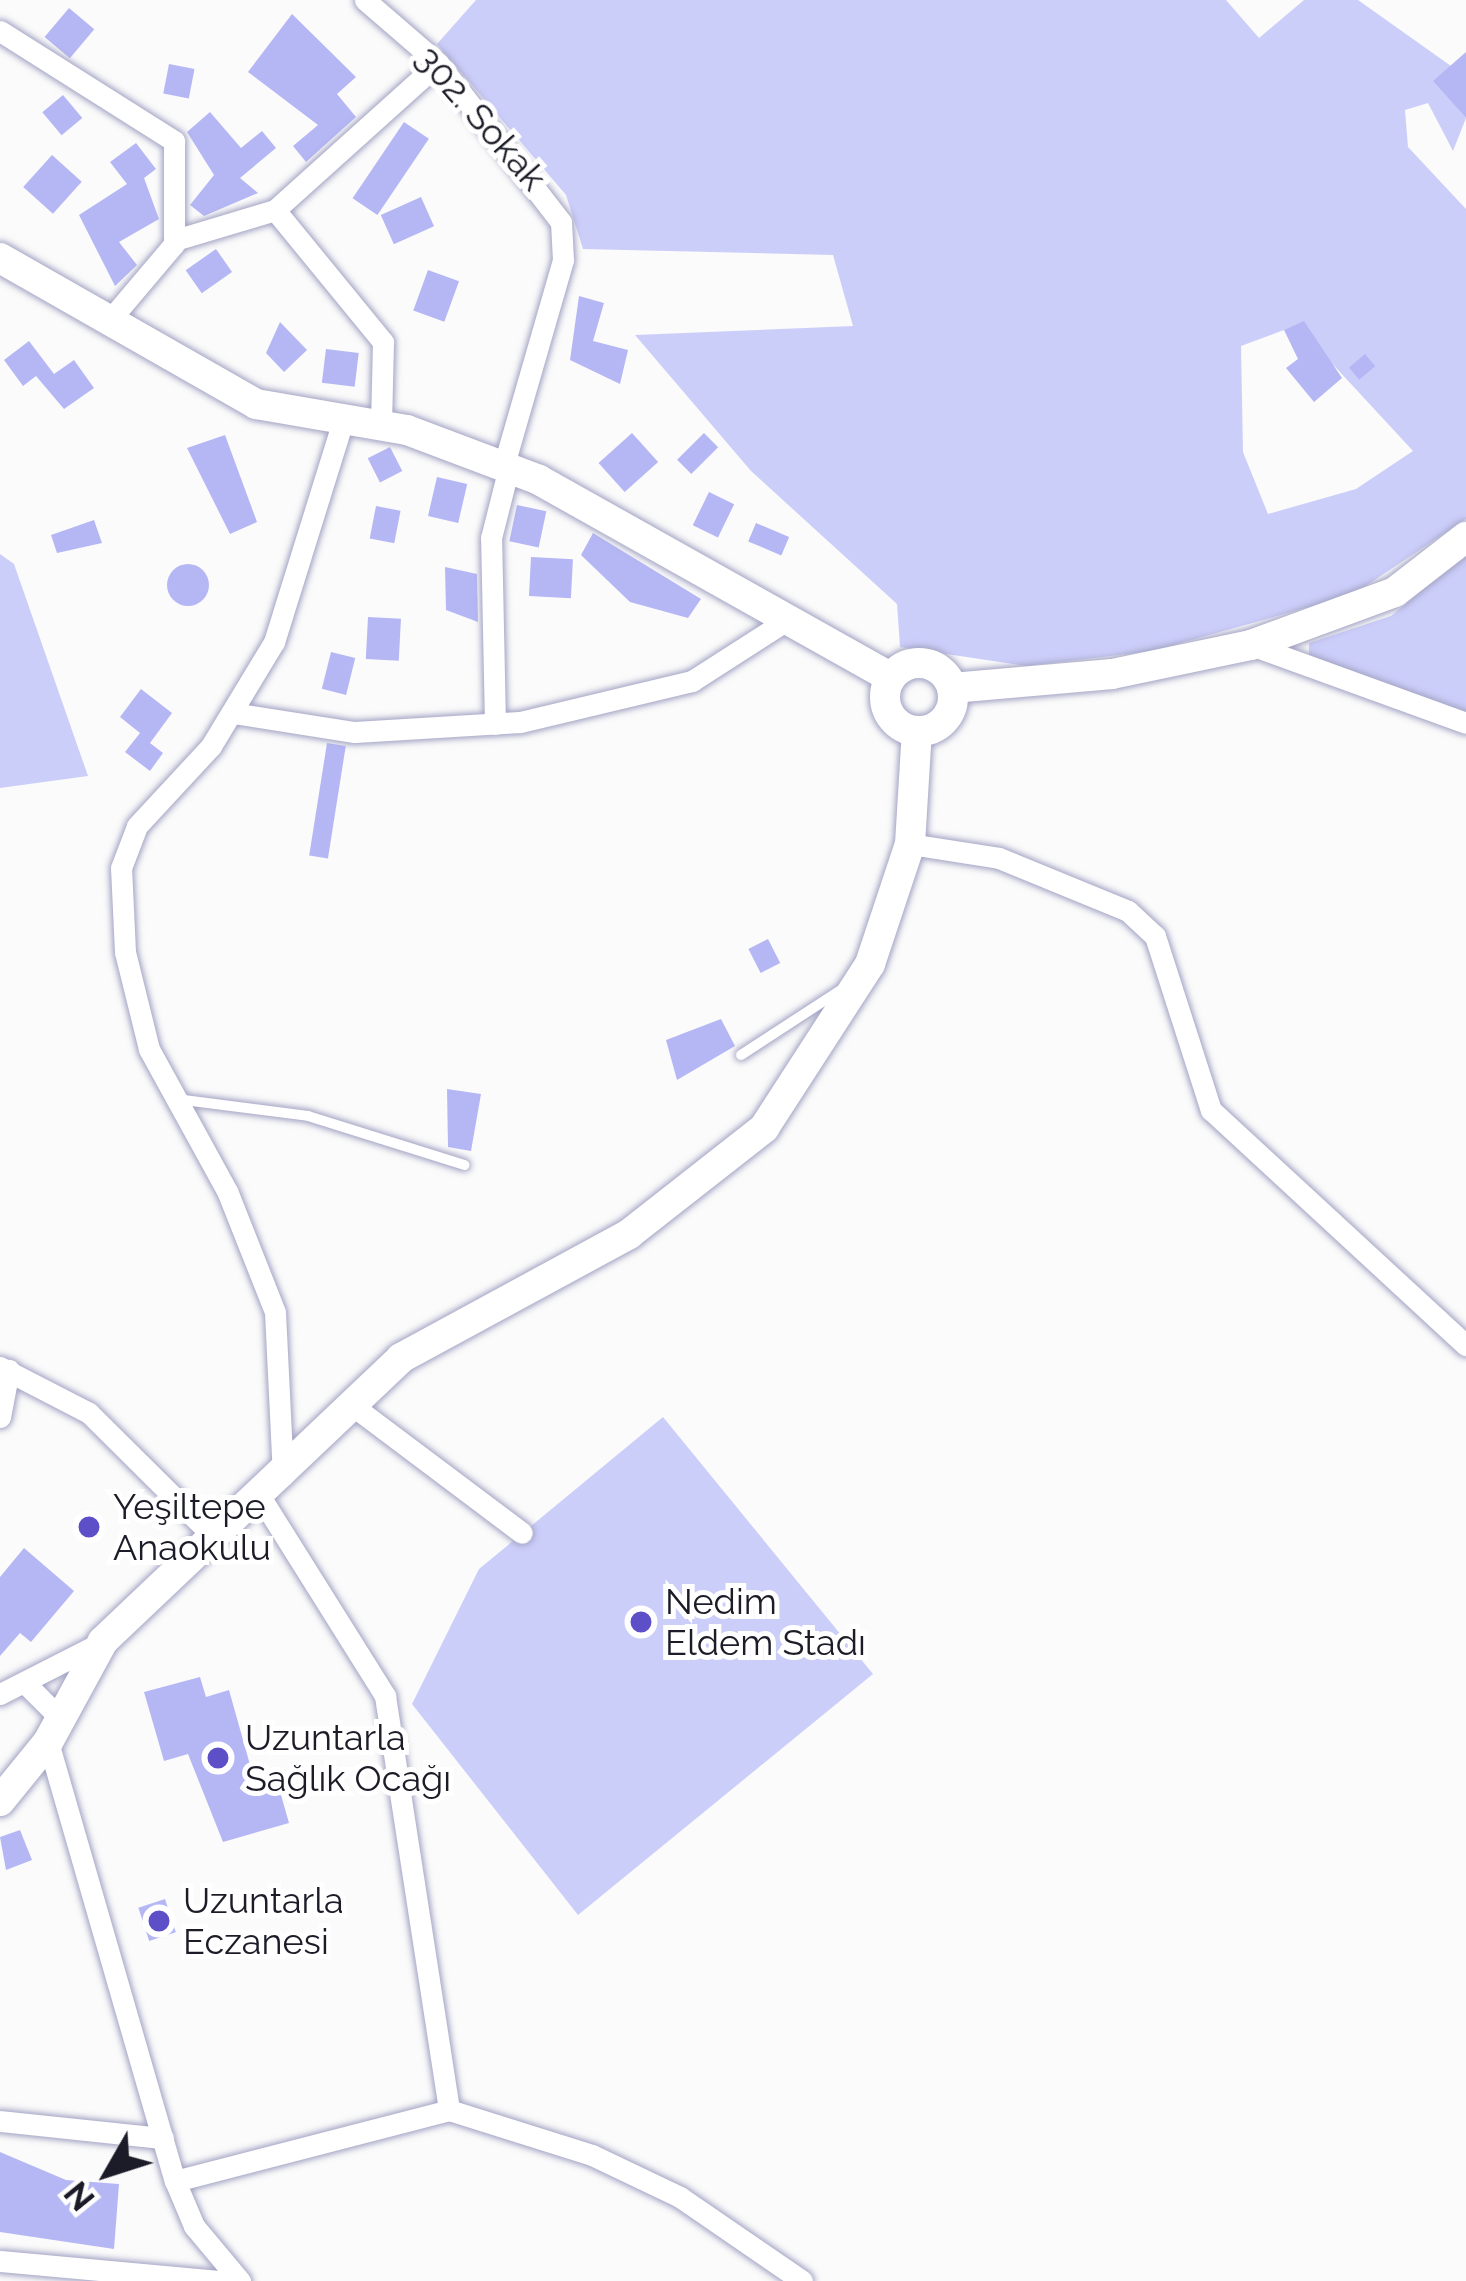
<!DOCTYPE html>
<html>
<head>
<meta charset="utf-8">
<style>
  body { margin:0 }
  #map { position:relative; width:1466px; height:2281px; overflow:hidden; background:#fbfbfb; font-family:Raleway,sans-serif }
  div>[style] { position:absolute }
  [style*='--x'] { left:calc(var(--x)*1px); top:calc(var(--y)*1px); width:calc(var(--w)*1px); rotate:calc(var(--a)*1deg) }
  .green>* { inset:0; background:#cccefa }
  .building>* { inset:0; background:#b5b7f5; transform-origin:0 0 }
  .round { border-radius:50% }
  .roads { filter:drop-shadow(0 0 3px #a3a4c4) drop-shadow(0 0 3px #a3a4c4) }
  .lane>* { height:10px; margin:-5px; padding:0 5px; transform-origin:5px; border-radius:5px; background:#fff }
  .street>* { height:21px; margin:-10.5px; padding:0 10.5px; transform-origin:10.5px; border-radius:10.5px; background:#fff }
  .secondary>* { height:30px; margin:-15px; padding:0 15px; transform-origin:15px; border-radius:15px; background:#fff }
  .secondary>.ring { margin:-15px; padding:0; box-sizing:content-box; background:none; border:30px solid #fff; border-radius:50% }
  .dots>* { width:33px; height:33px; translate:-50% -50%; box-sizing:border-box; border:6px solid #fff; border-radius:50% }
  span { translate:-50% -50%; white-space:nowrap; text-align:center; line-height:1.15; -webkit-text-stroke:10px #fff; paint-order:stroke }
  .street-label { font-size:36px; color:#1c1c28 }
  .poi-label { font-size:36px; color:#1c1c28 }
  .left { translate:0 -50%; text-align:left }
  .north { position:absolute; left:48px; top:2113px; width:120px; height:120px; -webkit-text-stroke:9px #fff; paint-order:stroke; rotate:231deg; font-size:33px; font-weight:700; line-height:48px; text-align:center; color:#1c1c28 }
  .north::after { content:''; display:block; margin:auto; width:42px; height:54px; background:#1c1c28; clip-path:polygon(50% 0,100% 100%,50% 72%,0 100%) }
</style>
</head>
<body>
<div id="map">
  <div class="green">
    <div style="clip-path:polygon(evenodd,476px 0,1226px 0,1259px 38px,1304px 0,1358px 0,1451px 66px,1434px 81px,1466px 118px,1453px 151px,1428px 103px,1405px 110px,1408px 147px,1466px 209px,1466px 519px,1352px 595px,1152px 651px,1026px 666px,900px 647px,897px 604px,751px 471px,635px 335px,853px 326px,833px 255px,583px 249px,566px 195px,437px 44px,476px 0,1284px 330px,1315px 345px,1413px 451px,1356px 489px,1268px 514px,1243px 452px,1241px 346px,1284px 330px)"></div>
    <div style="clip-path:polygon(0 554px,14px 564px,88px 776px,0 788px)"></div>
    <div style="clip-path:polygon(1466px 554px,1466px 713px,1309px 655px,1309px 643px,1391px 616px)"></div>
    <div style="clip-path:polygon(663px 1417px,873px 1674px,578px 1915px,412px 1704px,479px 1569px)"></div>
  </div>
  <div class="building">
    <div style="left:69px;top:8px;width:33px;height:38px;rotate:40deg"></div>
    <div style="clip-path:polygon(292px 14px,356px 77px,337px 94px,356px 117px,306px 162px,293px 146px,318px 125px,248px 72px)"></div>
    <div style="clip-path:polygon(1466px 52px,1466px 118px,1433px 81px)"></div>
    <div style="left:169px;top:64px;width:26px;height:30px;rotate:11deg"></div>
    <div style="left:63px;top:95px;width:30px;height:27px;rotate:50deg"></div>
    <div style="clip-path:polygon(210px 112px,241px 148px,262px 131px,276px 148px,240px 178px,258px 193px,204px 216px,190px 205px,214px 175px,187px 132px)"></div>
    <div style="left:404px;top:122px;width:30px;height:92px;rotate:34deg"></div>
    <div style="clip-path:polygon(136px 143px,156px 169px,144px 178px,159px 219px,119px 242px,137px 265px,115px 286px,79px 215px,127px 184px,110px 162px)"></div>
    <div style="left:52px;top:155px;width:40px;height:43px;rotate:42deg"></div>
    <div style="left:421px;top:197px;width:32px;height:44px;rotate:66deg"></div>
    <div style="left:216px;top:249px;width:28px;height:37px;rotate:55deg"></div>
    <div style="left:428px;top:270px;width:33px;height:43px;rotate:20deg"></div>
    <div style="clip-path:polygon(579px 296px,604px 303px,593px 341px,628px 350px,620px 384px,570px 360px)"></div>
    <div style="clip-path:polygon(1304px 321px,1342px 378px,1314px 402px,1286px 368px,1298px 359px,1284px 330px)"></div>
    <div style="clip-path:polygon(280px 322px,307px 350px,284px 372px,266px 353px)"></div>
    <div style="clip-path:polygon(29px 341px,54px 374px,74px 360px,94px 388px,64px 409px,36px 376px,23px 386px,4px 360px)"></div>
    <div style="left:326px;top:349px;width:33px;height:34px;rotate:7deg"></div>
    <div style="left:1365px;top:354px;width:16px;height:21px;rotate:50deg"></div>
    <div style="left:632px;top:433px;width:39px;height:45px;rotate:48deg"></div>
    <div style="left:704px;top:433px;width:20px;height:38px;rotate:45deg"></div>
    <div style="clip-path:polygon(225px 435px,257px 522px,230px 534px,187px 448px)"></div>
    <div style="left:390px;top:447px;width:27px;height:25px;rotate:63deg"></div>
    <div style="left:437px;top:477px;width:31px;height:40px;rotate:13deg"></div>
    <div style="left:709px;top:492px;width:28px;height:37px;rotate:26deg"></div>
    <div style="left:517px;top:505px;width:30px;height:37px;rotate:12deg"></div>
    <div style="left:376px;top:506px;width:25px;height:33px;rotate:11deg"></div>
    <div style="clip-path:polygon(94px 520px,102px 543px,57px 553px,51px 535px)"></div>
    <div style="left:756px;top:523px;width:36px;height:20px;rotate:23deg"></div>
    <div style="clip-path:polygon(593px 533px,701px 599px,688px 618px,630px 602px,581px 555px)"></div>
    <div style="left:531px;top:557px;width:42px;height:39px;rotate:3deg"></div>
    <div class="round" style="left:167px;top:564px;width:42px;height:42px"></div>
    <div style="clip-path:polygon(445px 567px,477px 574px,478px 622px,446px 610px)"></div>
    <div style="left:368px;top:617px;width:33px;height:42px;rotate:3deg"></div>
    <div style="left:331px;top:652px;width:25px;height:38px;rotate:14deg"></div>
    <div style="clip-path:polygon(141px 689px,172px 713px,150px 743px,163px 753px,150px 771px,125px 752px,140px 733px,120px 717px)"></div>
    <div style="left:327px;top:743px;width:19px;height:114px;rotate:9deg"></div>
    <div style="left:768px;top:939px;width:27px;height:22px;rotate:63deg"></div>
    <div style="clip-path:polygon(721px 1019px,735px 1046px,677px 1080px,666px 1040px)"></div>
    <div style="clip-path:polygon(447px 1089px,481px 1094px,471px 1151px,448px 1147px)"></div>
    <div style="clip-path:polygon(24px 1548px,74px 1591px,31px 1642px,20px 1633px,0 1656px,0 1577px)"></div>
    <div style="clip-path:polygon(200px 1677px,206px 1697px,229px 1690px,254px 1779px,275px 1774px,289px 1823px,223px 1842px,188px 1754px,164px 1761px,144px 1692px)"></div>
    <div style="clip-path:polygon(20px 1830px,32px 1860px,6px 1870px,0 1837px)"></div>
    <div style="left:165px;top:1899px;width:35px;height:28px;rotate:72deg"></div>
    <div style="clip-path:polygon(0 2152px,66px 2180px,119px 2184px,114px 2249px,0 2232px)"></div>
  </div>
  <div class="roads">
    <div class="lane">
      <div style="--x:741;--y:1055;--w:117;--a:-33.1"></div>
      <div style="--x:176;--y:1099;--w:133;--a:7.3"></div>
      <div style="--x:308;--y:1116;--w:164;--a:17.4"></div>
    </div>
    <div class="street">
      <div style="--x:365;--y:0;--w:96;--a:40.8"></div>
      <div style="--x:438;--y:63;--w:201;--a:52.3"></div>
      <div style="--x:561;--y:222;--w:38;--a:87"></div>
      <div style="--x:563;--y:260;--w:213;--a:106.1"></div>
      <div style="--x:0;--y:31;--w:206;--a:32.3"></div>
      <div style="--x:174;--y:141;--w:103;--a:90"></div>
      <div style="--x:174;--y:244;--w:93;--a:130.2"></div>
      <div style="--x:275;--y:210;--w:171;--a:50.7"></div>
      <div style="--x:383;--y:342;--w:83;--a:91.4"></div>
      <div style="--x:175;--y:240;--w:104;--a:-16.7"></div>
      <div style="--x:275;--y:210;--w:219;--a:-42"></div>
      <div style="--x:1251;--y:645;--w:229;--a:19.9"></div>
      <div style="--x:233;--y:713;--w:123;--a:8.9"></div>
      <div style="--x:355;--y:732;--w:165;--a:-3.5"></div>
      <div style="--x:520;--y:722;--w:177;--a:-13.4"></div>
      <div style="--x:692;--y:681;--w:113;--a:-32.7"></div>
      <div style="--x:495;--y:724;--w:186;--a:-91.2"></div>
      <div style="--x:491;--y:538;--w:73;--a:-75.8"></div>
      <div style="--x:910;--y:844;--w:90;--a:8.9"></div>
      <div style="--x:999;--y:858;--w:139;--a:22.3"></div>
      <div style="--x:1128;--y:911;--w:37;--a:43"></div>
      <div style="--x:1155;--y:936;--w:183;--a:72.2"></div>
      <div style="--x:1211;--y:1110;--w:347;--a:42.7"></div>
      <div style="--x:0;--y:1367;--w:100;--a:27.3"></div>
      <div style="--x:89;--y:1413;--w:177;--a:44.8"></div>
      <div style="--x:353;--y:1406;--w:211;--a:36.9"></div>
      <div style="--x:0;--y:1417;--w:48;--a:-79.2"></div>
      <div style="--x:283;--y:1476;--w:164;--a:-92.8"></div>
      <div style="--x:275;--y:1312;--w:130;--a:-111.6"></div>
      <div style="--x:227;--y:1191;--w:162;--a:-118.8"></div>
      <div style="--x:149;--y:1049;--w:100;--a:-103.9"></div>
      <div style="--x:125;--y:952;--w:84;--a:-92.7"></div>
      <div style="--x:121;--y:868;--w:45;--a:-69.1"></div>
      <div style="--x:137;--y:826;--w:109;--a:-47.2"></div>
      <div style="--x:211;--y:746;--w:122;--a:-58.8"></div>
      <div style="--x:274;--y:642;--w:228;--a:-72.7"></div>
      <div style="--x:261;--y:1498;--w:234;--a:57.9"></div>
      <div style="--x:385;--y:1696;--w:419;--a:81.2"></div>
      <div style="--x:25;--y:1683;--w:51;--a:45"></div>
      <div style="--x:0;--y:1694;--w:114;--a:-27"></div>
      <div style="--x:48;--y:1742;--w:457;--a:73.9"></div>
      <div style="--x:175;--y:2181;--w:283;--a:-14.5"></div>
      <div style="--x:449;--y:2110;--w:150;--a:17.5"></div>
      <div style="--x:592;--y:2155;--w:98;--a:25.5"></div>
      <div style="--x:680;--y:2197;--w:148;--a:34.5"></div>
      <div style="--x:0;--y:2121;--w:164;--a:6"></div>
      <div style="--x:175;--y:2181;--w:49;--a:67.1"></div>
      <div style="--x:194;--y:2226;--w:72;--a:50.1"></div>
      <div style="--x:0;--y:2261;--w:220;--a:5.2"></div>
    </div>
    <div class="secondary">
      <div style="--x:0;--y:258;--w:295;--a:29.7"></div>
      <div style="--x:256;--y:404;--w:153;--a:9.8"></div>
      <div style="--x:407;--y:430;--w:141;--a:20.7"></div>
      <div style="--x:539;--y:480;--w:403;--a:29.3"></div>
      <div class="ring" style="left:885px;top:663px;width:38px;height:38px"></div>
      <div style="--x:952;--y:688;--w:161;--a:-5"></div>
      <div style="--x:1112;--y:674;--w:142;--a:-11.8"></div>
      <div style="--x:1251;--y:645;--w:153;--a:-20.2"></div>
      <div style="--x:1395;--y:592;--w:90;--a:-37.8"></div>
      <div style="--x:0;--y:1801;--w:76;--a:-50.9"></div>
      <div style="--x:48;--y:1742;--w:115;--a:-61.4"></div>
      <div style="--x:103;--y:1641;--w:411;--a:-43.5"></div>
      <div style="--x:401;--y:1358;--w:260;--a:-28.5"></div>
      <div style="--x:629;--y:1234;--w:172;--a:-38.1"></div>
      <div style="--x:764;--y:1128;--w:195;--a:-57.1"></div>
      <div style="--x:870;--y:964;--w:126;--a:-71.6"></div>
      <div style="--x:910;--y:844;--w:113;--a:-86.5"></div>
    </div>
  </div>
  <div class="dots">
    <div style="left:89px;top:1527px;background:#5d4fc7"></div>
    <div style="left:641px;top:1622px;background:#5d4fc7"></div>
    <div style="left:218px;top:1758px;background:#5d4fc7"></div>
    <div style="left:159px;top:1921px;background:#5d4fc7"></div>
  </div>
  <div class="street-label">
    <span style="left:481px;top:118px;rotate:49deg">302. Sokak</span>
  </div>
  <div class="poi-label">
    <span class="left" style="left:113px;top:1527px">Yeşiltepe<br>Anaokulu</span>
    <span class="left" style="left:665px;top:1622px">Nedim<br>Eldem Stadı</span>
    <span class="left" style="left:245px;top:1758px">Uzuntarla<br>Sağlık Ocağı</span>
    <span class="left" style="left:183px;top:1921px">Uzuntarla<br>Eczanesi</span>
  </div>
  <div class="north">N</div>
</div>
</body>
</html>
